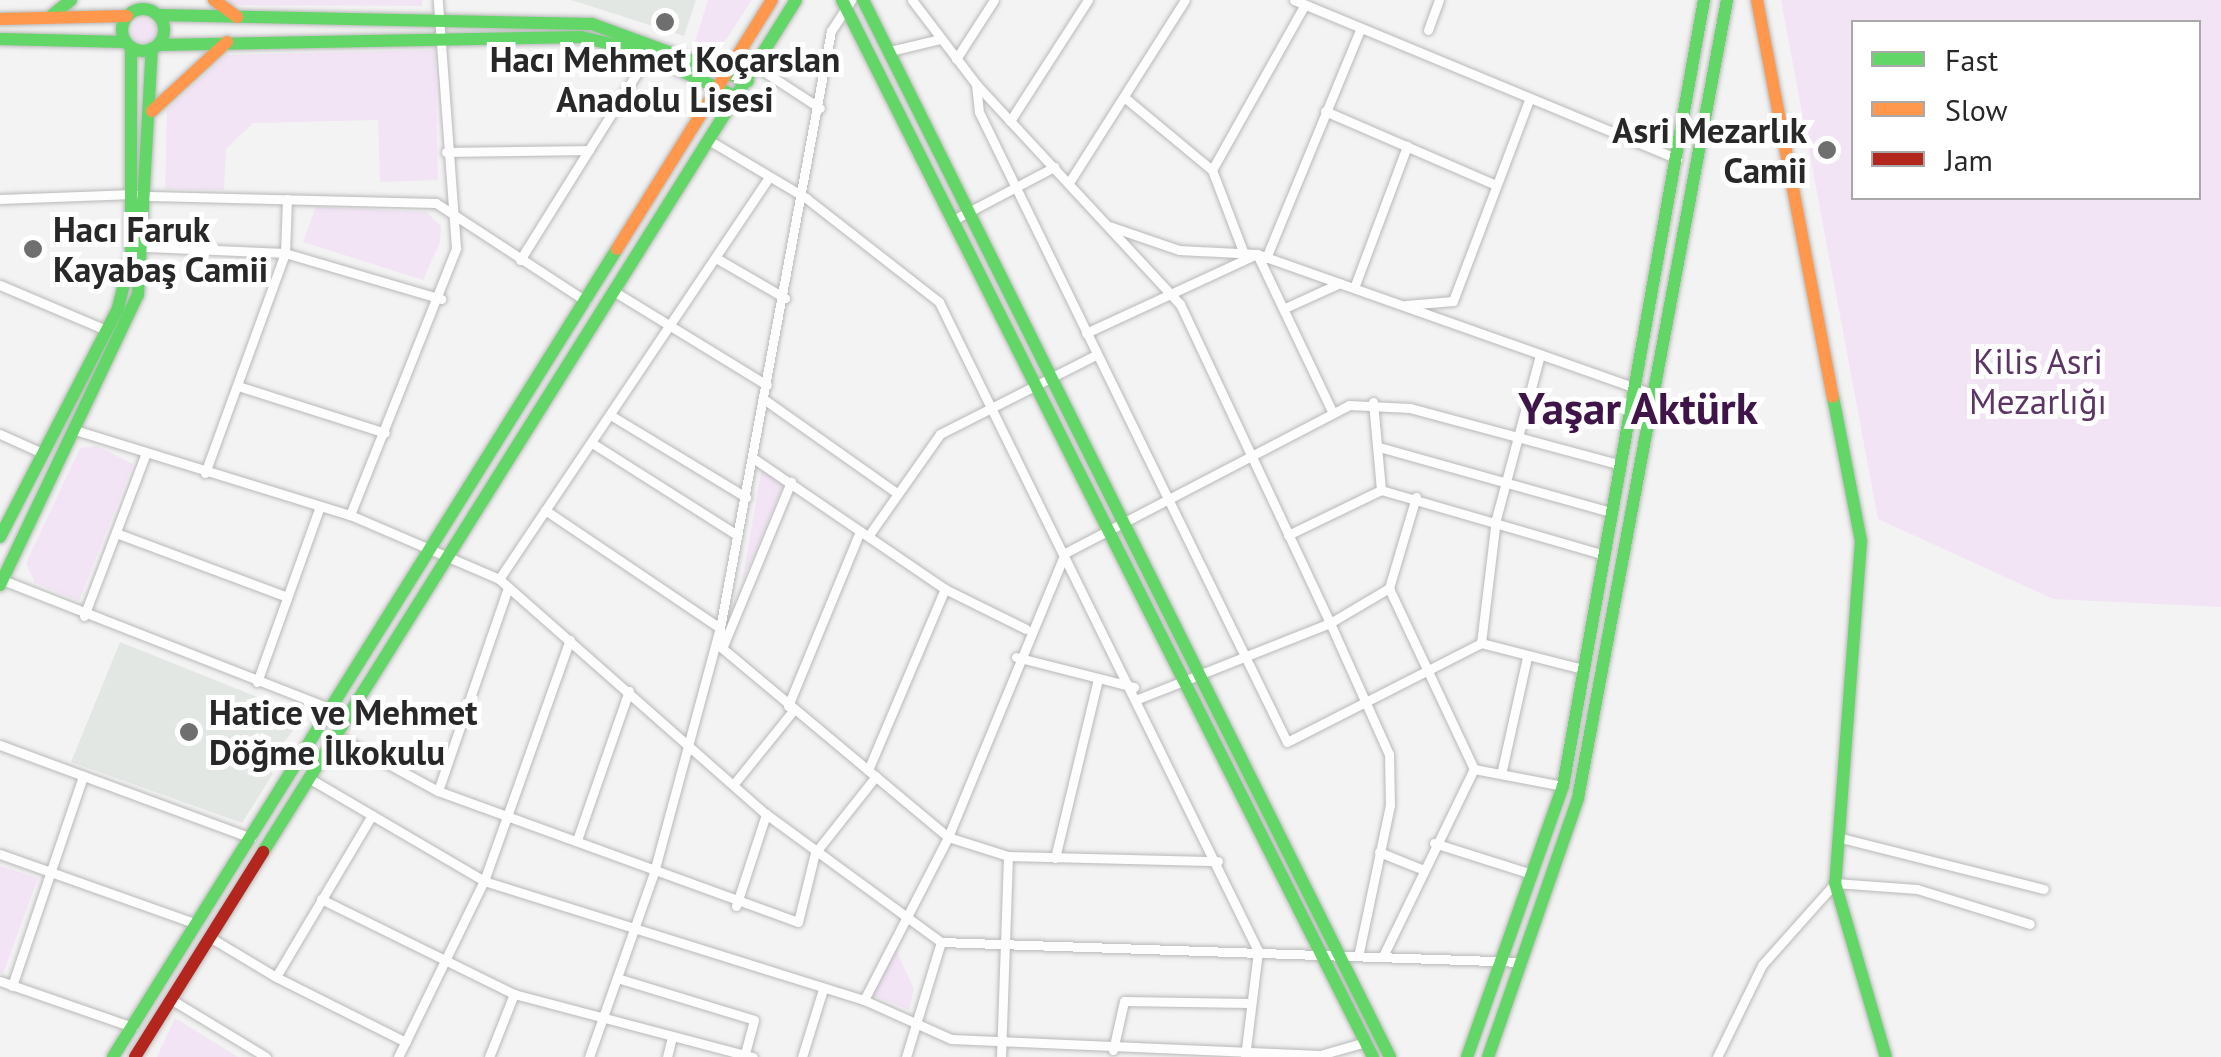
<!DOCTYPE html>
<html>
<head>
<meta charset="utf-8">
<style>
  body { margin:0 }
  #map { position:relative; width:2221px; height:1057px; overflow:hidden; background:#f3f3f3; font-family:"PT Sans",sans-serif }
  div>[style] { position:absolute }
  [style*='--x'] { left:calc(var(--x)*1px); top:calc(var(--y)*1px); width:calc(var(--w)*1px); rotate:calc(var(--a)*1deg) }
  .built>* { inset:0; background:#e3e7e3 }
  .green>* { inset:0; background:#f2e4f5 }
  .round { border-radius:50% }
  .roads { filter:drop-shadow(0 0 2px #b8b9b8) drop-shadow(0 0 2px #b8b9b8) }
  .street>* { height:9px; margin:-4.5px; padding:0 4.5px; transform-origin:4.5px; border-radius:4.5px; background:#fdfdfd }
  .fast>* { height:12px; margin:-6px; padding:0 6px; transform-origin:6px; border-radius:6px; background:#63d668 }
  .fast>.ring { margin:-6px; padding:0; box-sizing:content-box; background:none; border:12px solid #63d668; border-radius:50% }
  .slow>* { height:12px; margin:-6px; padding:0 6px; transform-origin:6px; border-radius:6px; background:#ff974d }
  .jam>* { height:12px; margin:-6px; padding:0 6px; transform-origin:6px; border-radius:6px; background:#b3261e }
  .dots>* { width:28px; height:28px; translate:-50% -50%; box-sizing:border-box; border:5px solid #fff; border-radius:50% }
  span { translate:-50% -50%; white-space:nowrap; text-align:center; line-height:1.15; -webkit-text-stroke:10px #fff; paint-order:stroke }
  .poi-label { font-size:35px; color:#272827; font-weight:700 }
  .right { translate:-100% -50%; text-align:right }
  .left { translate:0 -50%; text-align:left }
  .park-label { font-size:35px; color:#5c3565 }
  .district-label { font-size:45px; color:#3f1549; font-weight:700 }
  .legend { position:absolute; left:1851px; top:20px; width:350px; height:180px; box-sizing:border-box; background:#fff; border:2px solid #a9a9a9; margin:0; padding:12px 18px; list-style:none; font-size:30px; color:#272827 }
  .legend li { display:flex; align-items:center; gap:20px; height:50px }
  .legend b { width:50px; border:2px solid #a9a9a9 }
</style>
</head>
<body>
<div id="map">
  <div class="built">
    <div style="clip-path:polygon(571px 0,696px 0,684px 36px)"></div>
    <div style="clip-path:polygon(120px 642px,305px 716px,265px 765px,273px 774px,242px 823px,71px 762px)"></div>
  </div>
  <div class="green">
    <div style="clip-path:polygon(229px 0,422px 0,422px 6px,227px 5px)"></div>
    <div style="clip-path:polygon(708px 0,752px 0,717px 53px,694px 45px)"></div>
    <div style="clip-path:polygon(evenodd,1781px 0,2221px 0,2221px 607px,2053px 599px,1878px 519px,1781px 0,1854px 22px,2198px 22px,2198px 198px,1854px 198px,1854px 22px)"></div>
    <div class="round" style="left:132px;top:19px;width:24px;height:24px"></div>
    <div style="clip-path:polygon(435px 50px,438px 180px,380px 182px,378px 120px,253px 123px,226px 149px,224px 190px,165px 189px,167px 110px,226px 55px)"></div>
    <div style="clip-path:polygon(316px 207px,426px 212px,441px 226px,440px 242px,423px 280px,303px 242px)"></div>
    <div style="clip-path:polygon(97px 446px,133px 464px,79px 601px,35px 583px,26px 563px,80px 448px)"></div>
    <div style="clip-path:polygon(762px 467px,785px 481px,742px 582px)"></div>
    <div style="clip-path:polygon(0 866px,38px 878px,3px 974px,0 973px)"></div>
    <div style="clip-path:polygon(893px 944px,914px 989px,909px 1010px,872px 995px)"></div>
    <div style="clip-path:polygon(175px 1018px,238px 1057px,157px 1057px)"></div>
  </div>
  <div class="roads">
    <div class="street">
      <div style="--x:912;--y:0;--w:106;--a:52.7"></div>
      <div style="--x:976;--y:84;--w:300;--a:47.2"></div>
      <div style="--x:1180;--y:304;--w:353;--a:64.8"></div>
      <div style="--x:1330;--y:623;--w:144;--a:65.8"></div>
      <div style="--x:1389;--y:754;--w:51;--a:88.9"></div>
      <div style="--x:1390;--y:805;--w:150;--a:101.9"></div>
      <div style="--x:1294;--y:0;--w:415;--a:22.5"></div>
      <div style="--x:1428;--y:30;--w:32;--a:-70"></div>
      <div style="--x:890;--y:51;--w:51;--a:-13.5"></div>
      <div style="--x:956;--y:59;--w:70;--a:-57.2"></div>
      <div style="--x:757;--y:67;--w:75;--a:33.1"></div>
      <div style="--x:976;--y:84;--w:28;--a:84"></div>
      <div style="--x:979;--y:112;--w:701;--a:63.95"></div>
      <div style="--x:1287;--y:742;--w:218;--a:-27"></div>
      <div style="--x:1481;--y:643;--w:125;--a:-83.1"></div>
      <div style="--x:1496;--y:519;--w:170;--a:-75"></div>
      <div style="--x:1124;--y:97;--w:114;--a:39.7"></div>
      <div style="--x:1212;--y:170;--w:87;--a:69.1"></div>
      <div style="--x:1325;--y:111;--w:184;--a:23.4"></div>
      <div style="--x:1010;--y:121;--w:144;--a:-57.2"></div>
      <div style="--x:710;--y:141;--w:112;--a:30.7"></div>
      <div style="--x:806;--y:198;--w:169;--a:38"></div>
      <div style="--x:939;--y:302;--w:723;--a:63.82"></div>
      <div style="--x:1258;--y:951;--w:107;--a:97"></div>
      <div style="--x:446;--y:152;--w:143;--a:-0.8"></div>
      <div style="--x:1212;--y:170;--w:188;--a:-60.7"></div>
      <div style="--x:1070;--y:181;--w:214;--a:-57.6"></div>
      <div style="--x:150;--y:196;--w:286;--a:1.4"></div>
      <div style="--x:436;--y:203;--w:179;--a:33.2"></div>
      <div style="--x:0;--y:199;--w:134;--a:-2.1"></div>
      <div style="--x:957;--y:218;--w:110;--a:-27.7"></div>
      <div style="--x:1109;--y:226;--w:74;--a:18.9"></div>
      <div style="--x:1179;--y:250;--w:78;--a:2.9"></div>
      <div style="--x:1257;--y:254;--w:419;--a:19.5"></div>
      <div style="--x:146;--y:247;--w:139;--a:2.5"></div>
      <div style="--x:285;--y:253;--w:163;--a:16.4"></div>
      <div style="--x:716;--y:258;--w:80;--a:30.1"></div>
      <div style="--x:1266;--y:258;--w:247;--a:-67.6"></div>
      <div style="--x:520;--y:260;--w:242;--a:-58"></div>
      <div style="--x:0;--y:285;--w:115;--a:23"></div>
      <div style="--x:1354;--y:288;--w:152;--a:-69.5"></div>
      <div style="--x:615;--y:292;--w:178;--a:31.5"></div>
      <div style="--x:1406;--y:305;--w:47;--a:-4.9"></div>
      <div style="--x:1453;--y:301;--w:212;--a:-69.3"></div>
      <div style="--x:1285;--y:308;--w:60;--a:-24.4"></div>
      <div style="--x:1086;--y:333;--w:188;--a:-24.8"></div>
      <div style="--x:1257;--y:254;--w:176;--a:64.5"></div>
      <div style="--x:238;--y:386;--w:154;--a:17.7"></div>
      <div style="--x:765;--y:400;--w:158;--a:35.2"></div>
      <div style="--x:1373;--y:402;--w:88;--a:84.8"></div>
      <div style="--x:612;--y:416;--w:157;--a:31.2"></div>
      <div style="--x:75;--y:430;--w:288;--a:17.2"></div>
      <div style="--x:350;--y:515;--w:162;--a:23.2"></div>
      <div style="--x:499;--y:579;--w:356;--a:41.4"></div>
      <div style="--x:766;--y:814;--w:217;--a:36.2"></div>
      <div style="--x:941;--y:942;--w:581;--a:1.97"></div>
      <div style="--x:0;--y:434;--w:46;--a:24.3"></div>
      <div style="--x:592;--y:443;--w:172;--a:32.4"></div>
      <div style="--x:1379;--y:447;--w:240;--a:15.7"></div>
      <div style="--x:753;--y:458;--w:232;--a:34.3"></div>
      <div style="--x:945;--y:589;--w:90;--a:26.3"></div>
      <div style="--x:205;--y:473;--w:234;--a:-70"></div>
      <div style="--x:285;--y:253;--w:54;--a:-87.9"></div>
      <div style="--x:545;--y:510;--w:211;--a:34"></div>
      <div style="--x:720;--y:628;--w:20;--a:84"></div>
      <div style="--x:722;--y:648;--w:295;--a:39.9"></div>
      <div style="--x:948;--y:837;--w:63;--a:17.6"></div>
      <div style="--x:1008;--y:856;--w:210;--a:1.4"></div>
      <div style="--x:350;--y:515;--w:287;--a:-68.3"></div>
      <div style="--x:456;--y:248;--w:249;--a:-94.2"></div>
      <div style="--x:116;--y:533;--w:183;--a:20.5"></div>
      <div style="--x:869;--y:535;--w:123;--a:-54.9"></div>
      <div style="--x:940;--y:434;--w:175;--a:-26.9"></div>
      <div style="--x:1288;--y:535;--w:103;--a:-25.8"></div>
      <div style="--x:1381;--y:490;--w:233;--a:16.2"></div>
      <div style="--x:0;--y:579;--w:356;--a:21.4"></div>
      <div style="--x:499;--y:579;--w:484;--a:-56.1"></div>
      <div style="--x:84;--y:616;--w:174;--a:-69.2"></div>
      <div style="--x:1481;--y:643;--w:105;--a:14.3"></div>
      <div style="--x:723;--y:646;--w:178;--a:-67.5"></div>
      <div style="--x:1016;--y:657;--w:122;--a:14.3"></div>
      <div style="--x:257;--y:682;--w:187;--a:-70.3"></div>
      <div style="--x:1138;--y:699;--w:206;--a:-21.6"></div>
      <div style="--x:1330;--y:623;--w:69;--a:-30.7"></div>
      <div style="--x:1389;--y:588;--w:95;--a:-73.5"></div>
      <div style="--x:788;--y:706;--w:189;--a:-67.6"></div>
      <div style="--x:337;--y:736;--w:115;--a:28.6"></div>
      <div style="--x:438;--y:791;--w:383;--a:20"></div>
      <div style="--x:798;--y:922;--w:71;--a:-76.2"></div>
      <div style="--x:815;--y:853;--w:98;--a:-51.6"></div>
      <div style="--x:0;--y:745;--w:268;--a:20.3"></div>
      <div style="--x:1474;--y:769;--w:91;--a:10.8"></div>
      <div style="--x:868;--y:770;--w:197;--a:-67"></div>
      <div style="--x:1502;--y:770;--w:116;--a:-77.5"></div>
      <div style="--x:312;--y:780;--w:199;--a:30.4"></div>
      <div style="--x:484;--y:881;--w:398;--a:17.4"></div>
      <div style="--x:864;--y:1000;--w:95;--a:24.1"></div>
      <div style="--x:951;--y:1039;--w:369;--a:2.5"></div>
      <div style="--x:1320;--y:1055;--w:48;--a:-15.8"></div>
      <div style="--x:733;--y:785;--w:94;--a:-51.1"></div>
      <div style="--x:438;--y:791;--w:215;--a:-71"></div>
      <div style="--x:372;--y:815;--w:188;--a:120.7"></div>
      <div style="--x:276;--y:977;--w:145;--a:26.6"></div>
      <div style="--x:1841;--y:838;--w:209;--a:14.1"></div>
      <div style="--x:577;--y:840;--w:158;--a:-70.8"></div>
      <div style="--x:1434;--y:843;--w:103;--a:17.6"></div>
      <div style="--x:1379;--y:852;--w:48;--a:21.8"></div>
      <div style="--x:0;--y:854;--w:209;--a:19.6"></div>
      <div style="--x:1055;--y:858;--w:184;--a:-76.5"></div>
      <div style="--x:321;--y:899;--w:215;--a:26.2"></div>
      <div style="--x:514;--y:994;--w:247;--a:14.8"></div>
      <div style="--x:736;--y:906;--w:97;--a:-71.9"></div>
      <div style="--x:211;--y:938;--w:76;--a:31"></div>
      <div style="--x:1384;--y:954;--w:206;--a:-64.1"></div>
      <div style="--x:1474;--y:769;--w:200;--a:-115.2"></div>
      <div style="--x:617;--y:978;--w:143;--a:17"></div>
      <div style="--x:754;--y:1020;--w:38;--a:105"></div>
      <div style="--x:0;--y:981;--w:141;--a:19.1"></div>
      <div style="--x:12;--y:986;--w:222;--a:-71.3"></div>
      <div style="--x:172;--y:1000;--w:110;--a:31.2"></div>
      <div style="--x:864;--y:1000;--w:183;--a:-62.7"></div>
      <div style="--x:948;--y:837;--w:307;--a:-67.6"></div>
      <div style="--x:1065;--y:553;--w:320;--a:-27.5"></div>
      <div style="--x:1349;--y:405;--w:61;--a:2.8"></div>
      <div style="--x:1410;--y:408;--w:215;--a:15.1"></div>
      <div style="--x:1113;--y:1050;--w:50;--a:-77.3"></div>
      <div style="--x:1124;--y:1001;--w:124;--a:0.9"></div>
      <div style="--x:398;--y:1057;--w:196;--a:-64"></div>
      <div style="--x:484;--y:881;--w:256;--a:-70.4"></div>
      <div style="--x:489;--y:1057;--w:68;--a:-68.4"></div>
      <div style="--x:589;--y:1057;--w:196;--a:-70.6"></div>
      <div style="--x:654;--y:872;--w:253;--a:-74.9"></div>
      <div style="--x:720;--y:628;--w:607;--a:-79.47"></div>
      <div style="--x:831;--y:31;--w:37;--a:-57"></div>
      <div style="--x:667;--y:1057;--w:21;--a:-76"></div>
      <div style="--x:802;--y:1057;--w:71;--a:-72.8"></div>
      <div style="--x:906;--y:1057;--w:120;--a:-73.1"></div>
      <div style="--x:1001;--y:1057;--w:201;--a:-88"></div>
      <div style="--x:1717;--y:1057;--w:102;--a:-63.9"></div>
      <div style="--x:1762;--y:965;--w:110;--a:-48.3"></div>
      <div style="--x:1835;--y:883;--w:82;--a:4.2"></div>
      <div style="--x:1917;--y:889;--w:118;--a:17.2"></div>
    </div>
    <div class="fast">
      <div style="--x:842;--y:0;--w:1183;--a:63.33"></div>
      <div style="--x:863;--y:0;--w:1181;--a:63.5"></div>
      <div class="ring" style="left:122px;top:9px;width:30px;height:30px"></div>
      <div style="--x:158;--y:15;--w:434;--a:1.2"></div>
      <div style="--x:592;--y:24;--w:166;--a:20.1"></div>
      <div style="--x:50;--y:17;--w:27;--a:-39"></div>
      <div style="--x:0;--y:39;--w:126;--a:1.4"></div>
      <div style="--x:158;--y:45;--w:423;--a:-1.1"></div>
      <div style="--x:581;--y:37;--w:57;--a:13.1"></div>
      <div style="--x:637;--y:50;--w:110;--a:25.2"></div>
      <div style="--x:1833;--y:397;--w:147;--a:79"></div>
      <div style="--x:1861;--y:541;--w:343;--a:94.3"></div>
      <div style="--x:1835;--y:883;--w:181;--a:73.7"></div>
      <div style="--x:0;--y:537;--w:258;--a:-62.7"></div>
      <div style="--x:118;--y:308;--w:54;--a:-76"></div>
      <div style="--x:131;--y:256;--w:209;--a:-90"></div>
      <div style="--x:0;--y:585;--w:321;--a:-64.6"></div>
      <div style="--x:138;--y:295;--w:247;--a:-86.8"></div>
      <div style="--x:263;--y:852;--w:1005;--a:-57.97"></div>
      <div style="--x:113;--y:1057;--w:952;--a:-58.05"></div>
      <div style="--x:1467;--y:1057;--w:288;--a:-70.5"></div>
      <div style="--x:1563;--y:786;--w:799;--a:-79.83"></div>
      <div style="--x:1488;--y:1057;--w:274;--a:-70.8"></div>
      <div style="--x:1578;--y:798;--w:812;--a:-79.42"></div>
    </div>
    <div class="slow">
      <div style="--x:214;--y:0;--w:29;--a:36"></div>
      <div style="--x:1757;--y:0;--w:404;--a:79.2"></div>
      <div style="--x:0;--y:19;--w:127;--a:-1.4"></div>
      <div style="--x:152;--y:111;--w:102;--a:-42.6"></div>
      <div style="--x:617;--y:249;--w:293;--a:-58.1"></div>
    </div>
    <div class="jam">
      <div style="--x:135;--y:1057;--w:242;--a:-58"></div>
    </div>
  </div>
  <div class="dots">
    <div style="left:665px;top:22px;background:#6e6f6e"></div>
    <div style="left:1827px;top:150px;background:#6e6f6e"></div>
    <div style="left:33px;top:249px;background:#6e6f6e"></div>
    <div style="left:189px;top:732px;background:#6e6f6e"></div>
  </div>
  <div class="poi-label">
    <span style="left:665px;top:79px">Hacı Mehmet Koçarslan<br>Anadolu Lisesi</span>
    <span class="right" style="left:1807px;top:150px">Asri Mezarlık<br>Camii</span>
    <span class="left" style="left:53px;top:249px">Hacı Faruk<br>Kayabaş Camii</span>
    <span class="left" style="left:209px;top:732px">Hatice ve Mehmet<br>Döğme İlkokulu</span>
  </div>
  <div class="park-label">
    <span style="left:2038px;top:381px">Kilis Asri<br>Mezarlığı</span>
  </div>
  <div class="district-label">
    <span style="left:1638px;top:408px">Yaşar Aktürk</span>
  </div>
  <ul class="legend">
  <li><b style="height:12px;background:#63d668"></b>Fast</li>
  <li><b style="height:12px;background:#ff974d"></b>Slow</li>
  <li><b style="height:12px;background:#b3261e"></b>Jam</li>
  </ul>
</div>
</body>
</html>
